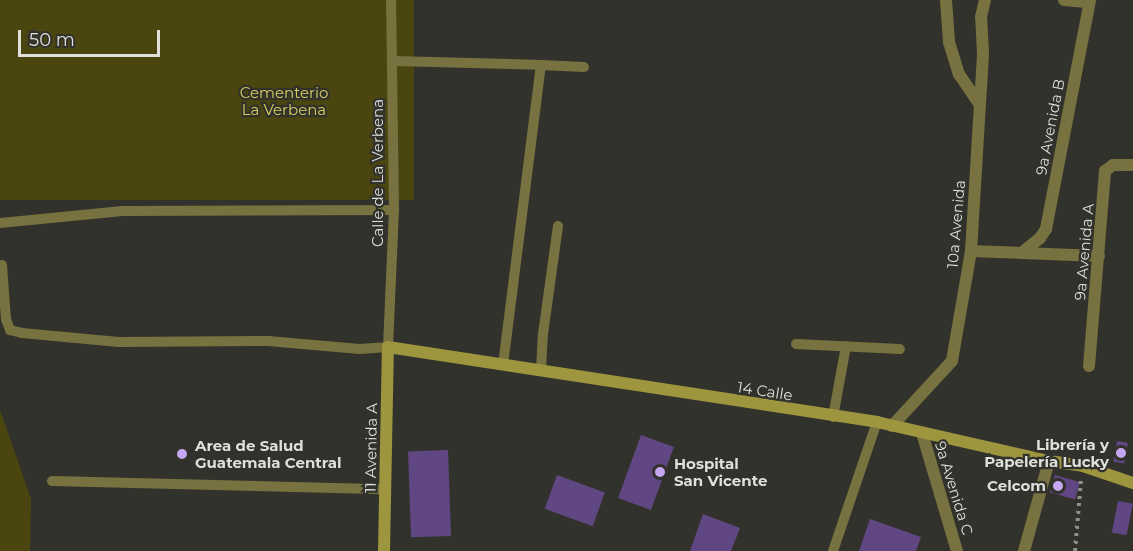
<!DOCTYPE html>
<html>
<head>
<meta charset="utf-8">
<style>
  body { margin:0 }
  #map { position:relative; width:1133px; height:551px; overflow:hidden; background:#32322c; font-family:Montserrat,sans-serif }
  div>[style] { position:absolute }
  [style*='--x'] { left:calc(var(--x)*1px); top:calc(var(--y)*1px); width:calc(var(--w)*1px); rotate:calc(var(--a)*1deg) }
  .green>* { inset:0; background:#4b4610; transform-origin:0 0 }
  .building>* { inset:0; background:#604783; transform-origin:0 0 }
  .path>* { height:4px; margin-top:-2px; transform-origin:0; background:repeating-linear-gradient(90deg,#90908b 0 3px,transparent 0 7.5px) }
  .lane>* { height:10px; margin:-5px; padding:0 5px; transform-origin:5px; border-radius:5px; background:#77723f }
  .street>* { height:12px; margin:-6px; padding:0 6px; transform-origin:6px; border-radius:6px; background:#77723f }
  .secondary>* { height:12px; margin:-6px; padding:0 6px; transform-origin:6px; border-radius:6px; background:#9e953f }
  .dots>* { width:16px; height:16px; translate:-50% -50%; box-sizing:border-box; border:3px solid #32322c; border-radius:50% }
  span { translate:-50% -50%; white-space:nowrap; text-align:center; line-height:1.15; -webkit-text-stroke:4.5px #32322c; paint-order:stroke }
  .park-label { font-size:15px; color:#d8cd62 }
  .street-label { font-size:15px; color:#dfdfdb }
  .poi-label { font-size:15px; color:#dfdfdb; font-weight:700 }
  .right { translate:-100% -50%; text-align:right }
  .left { translate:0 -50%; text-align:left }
  .scale { position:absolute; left:18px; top:30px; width:142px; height:27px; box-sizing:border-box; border:3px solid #dfdfdb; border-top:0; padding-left:8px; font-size:18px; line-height:21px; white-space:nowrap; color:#dfdfdb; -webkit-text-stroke:4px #32322c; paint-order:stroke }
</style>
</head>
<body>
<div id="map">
  <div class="green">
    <div style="left:0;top:0;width:414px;height:200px"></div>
    <div style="clip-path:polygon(0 410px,31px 499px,30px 551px,0 551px)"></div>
  </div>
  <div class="building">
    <div style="left:641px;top:435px;width:35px;height:67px;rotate:20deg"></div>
    <div style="left:1117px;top:441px;width:11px;height:21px;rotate:10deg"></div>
    <div style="left:448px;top:450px;width:86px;height:40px;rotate:88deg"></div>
    <div style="left:557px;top:475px;width:51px;height:36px;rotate:20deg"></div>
    <div style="left:1055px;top:475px;width:26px;height:18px;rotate:16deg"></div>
    <div style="left:1118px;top:501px;width:15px;height:32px;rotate:11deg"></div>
    <div style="clip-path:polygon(703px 514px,740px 528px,731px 551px,690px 551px)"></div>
    <div style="clip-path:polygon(870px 519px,921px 537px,916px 551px,859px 551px)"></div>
  </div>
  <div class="path">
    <div style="--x:1075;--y:551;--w:72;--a:-85.2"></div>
  </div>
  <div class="lane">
    <div style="--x:393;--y:61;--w:148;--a:1.5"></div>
    <div style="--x:0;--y:223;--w:123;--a:-5.6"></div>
    <div style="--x:122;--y:211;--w:272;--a:-0.2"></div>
    <div style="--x:2;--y:265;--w:54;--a:85.8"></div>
    <div style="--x:6;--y:319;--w:12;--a:70"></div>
    <div style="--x:10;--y:330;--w:12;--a:14"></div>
    <div style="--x:22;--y:333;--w:97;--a:5.3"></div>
    <div style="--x:119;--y:342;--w:149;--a:-0.4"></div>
    <div style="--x:268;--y:341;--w:92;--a:5"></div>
    <div style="--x:360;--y:349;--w:28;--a:-4"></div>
    <div style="--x:388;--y:347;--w:137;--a:-87.5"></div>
    <div style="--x:394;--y:210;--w:210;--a:-90.8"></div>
    <div style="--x:796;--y:344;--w:104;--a:2.8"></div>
    <div style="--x:503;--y:365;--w:302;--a:-82.8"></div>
    <div style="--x:541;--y:65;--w:43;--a:2.7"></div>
    <div style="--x:541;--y:370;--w:36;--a:-87"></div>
    <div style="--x:543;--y:334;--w:109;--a:-82.1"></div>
    <div style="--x:833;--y:417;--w:72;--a:-79.6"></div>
    <div style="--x:52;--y:481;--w:333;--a:1.4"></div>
    <div style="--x:833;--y:551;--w:136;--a:-71.2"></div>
  </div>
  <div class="street">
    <div style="--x:946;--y:0;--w:42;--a:85.9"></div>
    <div style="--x:949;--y:42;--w:34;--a:73"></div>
    <div style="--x:959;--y:74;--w:37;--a:56"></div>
    <div style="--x:1064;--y:0;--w:25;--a:5"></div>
    <div style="--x:971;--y:251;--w:128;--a:2.2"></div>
    <div style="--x:1024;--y:251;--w:21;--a:-39"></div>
    <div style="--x:1040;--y:238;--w:11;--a:-56"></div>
    <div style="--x:1046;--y:229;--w:233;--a:-79.1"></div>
    <div style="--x:1089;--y:366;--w:196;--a:-85.3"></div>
    <div style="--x:1105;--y:171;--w:10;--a:-37"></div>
    <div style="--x:1113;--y:165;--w:20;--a:0"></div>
    <div style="--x:892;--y:426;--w:88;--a:-47.3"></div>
    <div style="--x:952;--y:361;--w:112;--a:-80.2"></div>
    <div style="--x:971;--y:251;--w:198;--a:-86.5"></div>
    <div style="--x:983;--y:53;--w:36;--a:-93"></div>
    <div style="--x:981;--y:17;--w:17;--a:-77"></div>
    <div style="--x:922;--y:433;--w:123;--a:73.5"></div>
    <div style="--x:1024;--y:551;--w:93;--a:-74.5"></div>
  </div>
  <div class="secondary">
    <div style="--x:384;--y:551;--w:204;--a:-88.9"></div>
    <div style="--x:388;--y:347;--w:495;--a:8.7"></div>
    <div style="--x:877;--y:422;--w:176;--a:12.8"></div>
    <div style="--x:1049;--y:461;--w:34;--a:8"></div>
    <div style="--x:1083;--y:466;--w:53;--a:18.8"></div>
  </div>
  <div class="dots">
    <div style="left:1121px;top:453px;background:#c5a7f1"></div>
    <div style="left:182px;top:454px;background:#c5a7f1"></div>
    <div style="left:660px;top:472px;background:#c5a7f1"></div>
    <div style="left:1058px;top:486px;background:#c5a7f1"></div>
  </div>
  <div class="park-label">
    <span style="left:284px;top:101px">Cementerio<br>La Verbena</span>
  </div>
  <div class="street-label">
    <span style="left:1050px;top:127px;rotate:-79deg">9a Avenida B</span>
    <span style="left:378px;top:173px;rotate:-90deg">Calle de La Verbena</span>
    <span style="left:956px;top:224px;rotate:-85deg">10a Avenida</span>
    <span style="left:1084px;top:252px;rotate:-85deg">9a Avenida A</span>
    <span style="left:765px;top:391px;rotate:9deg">14 Calle</span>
    <span style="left:371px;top:448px;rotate:-89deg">11 Avenida A</span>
    <span style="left:954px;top:488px;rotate:73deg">9a Avenida C</span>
  </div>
  <div class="poi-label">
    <span class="right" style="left:1109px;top:453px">Librería y<br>Papelería Lucky</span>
    <span class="left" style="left:195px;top:454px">Area de Salud<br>Guatemala Central</span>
    <span class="left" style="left:674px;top:472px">Hospital<br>San Vicente</span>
    <span class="right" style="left:1046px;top:486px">Celcom</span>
  </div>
  <div class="scale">50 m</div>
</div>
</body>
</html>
